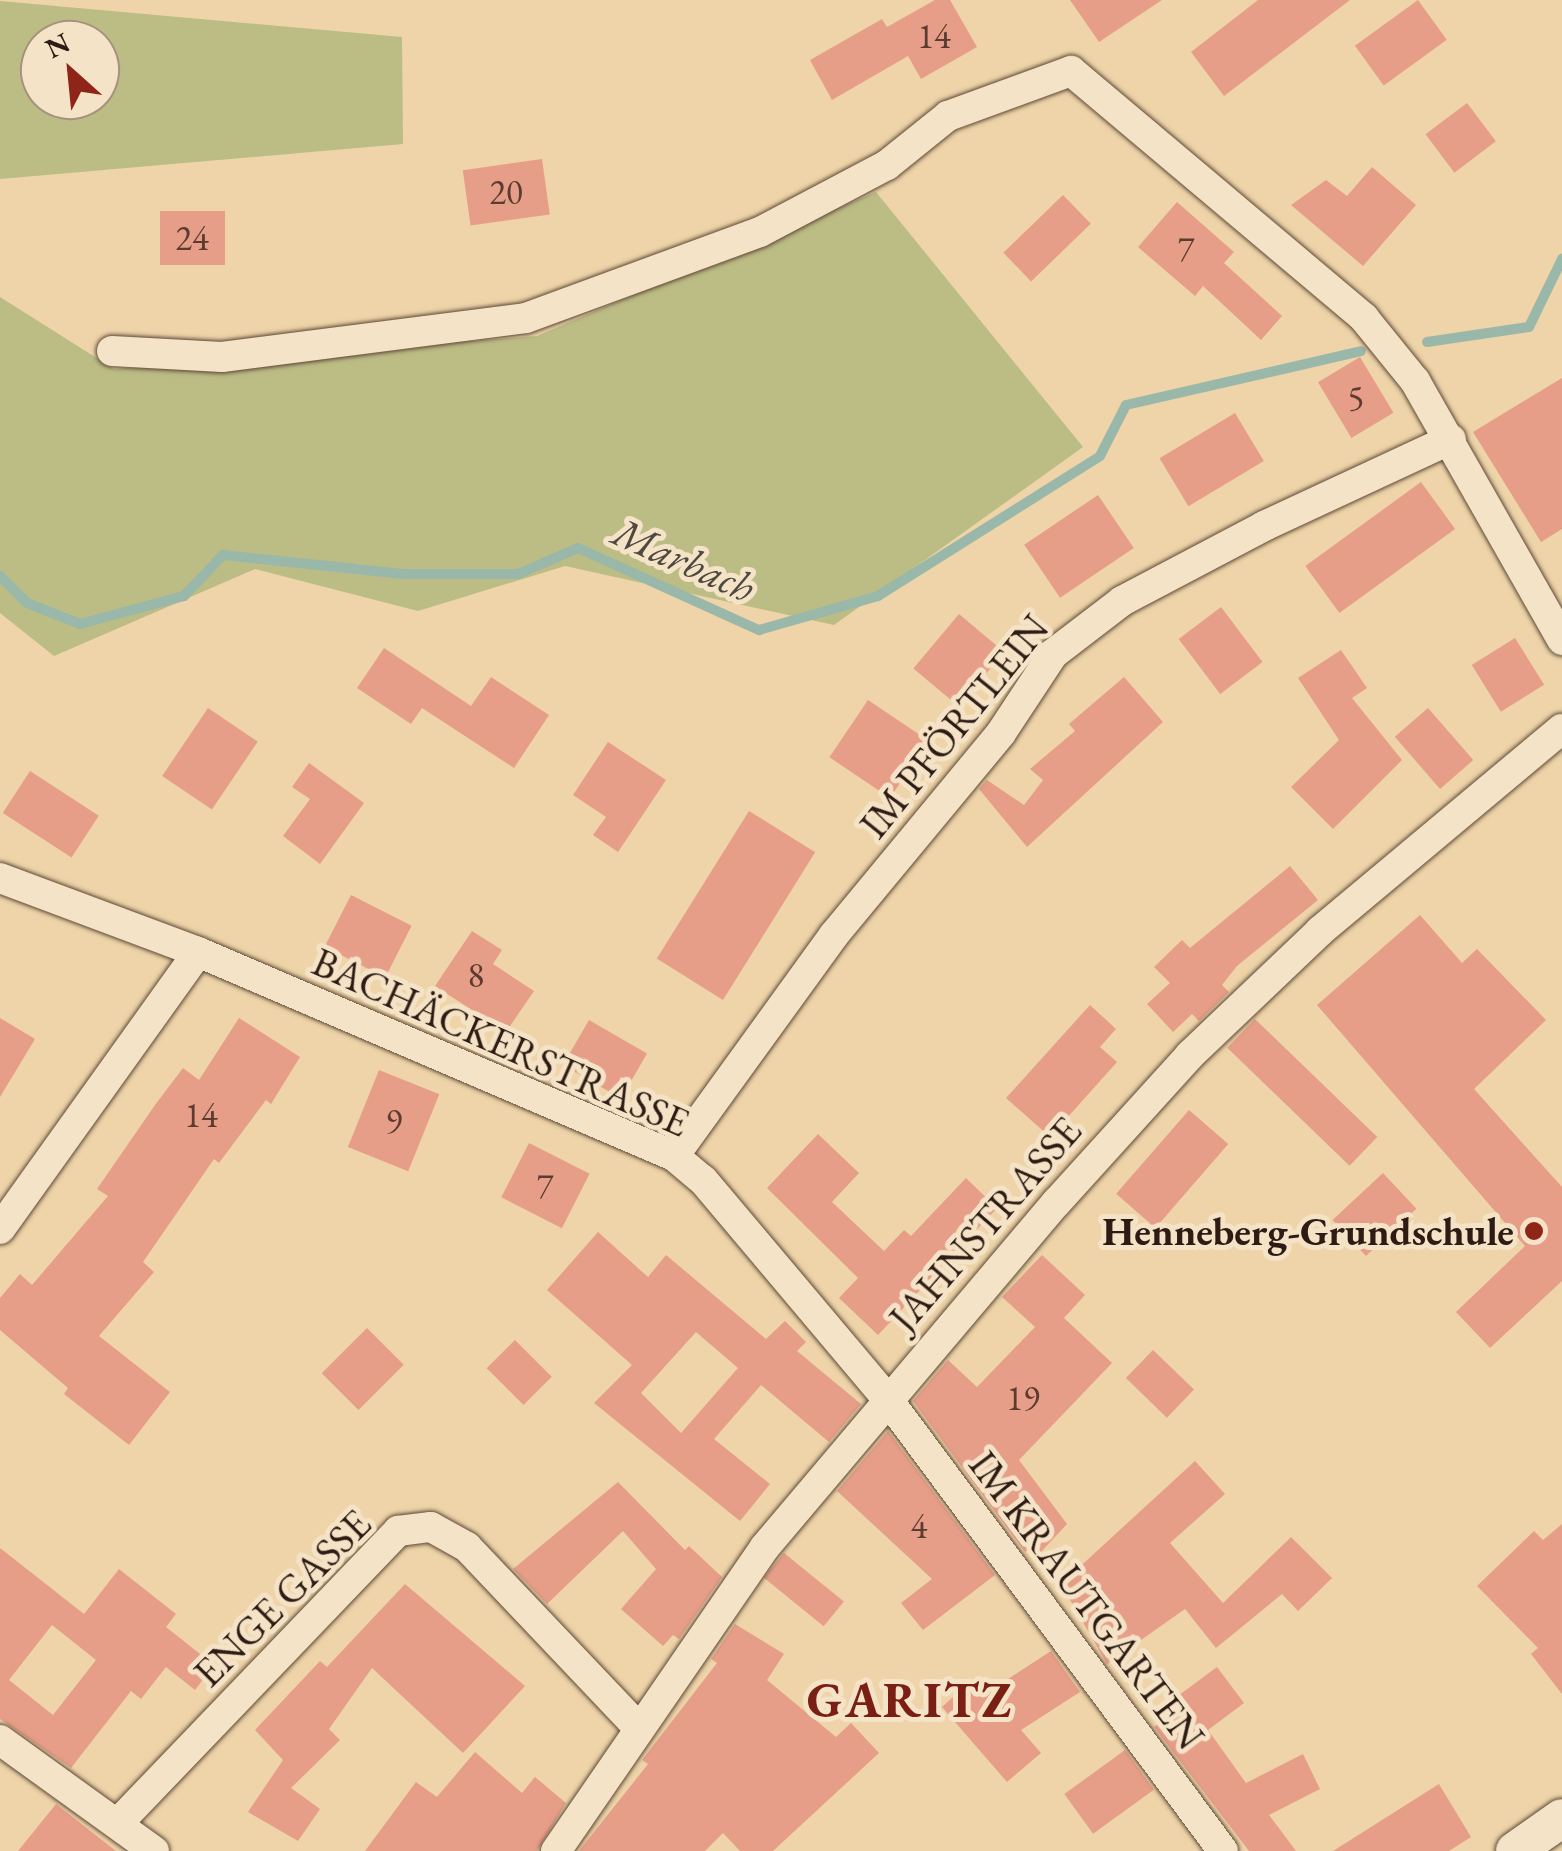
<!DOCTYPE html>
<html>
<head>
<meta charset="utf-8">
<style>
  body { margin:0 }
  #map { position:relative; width:1562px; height:1851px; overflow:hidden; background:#eed4a8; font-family:"EB Garamond",serif }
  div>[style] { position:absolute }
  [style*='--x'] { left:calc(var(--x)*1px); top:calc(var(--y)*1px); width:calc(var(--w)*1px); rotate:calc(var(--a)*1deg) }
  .green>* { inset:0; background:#bcbc85 }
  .stream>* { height:10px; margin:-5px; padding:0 5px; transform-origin:5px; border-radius:5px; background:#99b8aa }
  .building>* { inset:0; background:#e79e89; transform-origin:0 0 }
  .roads { filter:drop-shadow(0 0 2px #5e4938) drop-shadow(0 0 2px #5e4938) }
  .minor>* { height:30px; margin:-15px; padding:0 15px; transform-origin:15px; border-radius:15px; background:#f4e3c6 }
  .tertiary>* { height:38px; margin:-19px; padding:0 19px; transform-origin:19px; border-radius:19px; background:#f4e3c6 }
  .dots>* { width:28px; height:28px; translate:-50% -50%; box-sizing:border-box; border:5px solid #f4e3c6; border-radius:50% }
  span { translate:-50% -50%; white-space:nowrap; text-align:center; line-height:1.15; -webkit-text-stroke:10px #f4e3c6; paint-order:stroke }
  .number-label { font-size:35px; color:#5c3c30 }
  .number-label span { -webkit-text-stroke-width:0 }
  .street-label { font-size:40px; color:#2e1b13 }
  .poi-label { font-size:40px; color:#2e1b13; font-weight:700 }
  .right { translate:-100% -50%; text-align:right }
  .water-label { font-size:42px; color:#4e4a40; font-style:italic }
  .district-label { font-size:50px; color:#7a1f14; font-weight:700; letter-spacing:2.5px }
  .north { position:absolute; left:20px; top:20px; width:100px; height:100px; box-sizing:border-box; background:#f4e3c6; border:2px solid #a5937e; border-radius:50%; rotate:333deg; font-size:28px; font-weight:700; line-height:40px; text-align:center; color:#2e1b13 }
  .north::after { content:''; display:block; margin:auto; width:35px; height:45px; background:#8f2418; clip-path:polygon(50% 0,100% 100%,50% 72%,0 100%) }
</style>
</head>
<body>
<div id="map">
  <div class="green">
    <div style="clip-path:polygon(evenodd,0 1px,402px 37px,403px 144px,0 179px,0 1px,40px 40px,100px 40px,100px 100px,40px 100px,40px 40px)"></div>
    <div style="clip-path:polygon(876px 192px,1083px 447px,834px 625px,565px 566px,418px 611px,255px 569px,54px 656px,0 613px,0 297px,114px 369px,537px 336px)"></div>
  </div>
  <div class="stream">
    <div style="--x:1427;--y:342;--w:103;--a:-8.4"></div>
    <div style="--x:1529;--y:327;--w:76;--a:-64.1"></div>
    <div style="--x:0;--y:576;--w:38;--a:45"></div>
    <div style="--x:27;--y:603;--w:57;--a:21.6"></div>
    <div style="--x:80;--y:624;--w:108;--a:-15.1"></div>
    <div style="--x:184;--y:596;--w:57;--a:-46.4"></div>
    <div style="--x:223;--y:555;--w:181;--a:6"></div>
    <div style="--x:403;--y:574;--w:115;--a:0"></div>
    <div style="--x:518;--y:574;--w:65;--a:-23.4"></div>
    <div style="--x:578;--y:548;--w:199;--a:24.4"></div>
    <div style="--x:759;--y:630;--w:124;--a:-15.9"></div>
    <div style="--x:878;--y:596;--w:262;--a:-32.2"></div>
    <div style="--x:1100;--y:456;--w:57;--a:-63"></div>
    <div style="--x:1126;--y:405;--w:241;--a:-12.9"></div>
  </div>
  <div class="building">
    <div style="clip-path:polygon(935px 0,950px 0,977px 47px,921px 79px,908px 56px,832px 100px,810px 60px,882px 19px,887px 27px)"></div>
    <div style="clip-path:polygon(1070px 0,1162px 0,1099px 42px)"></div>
    <div style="clip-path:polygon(1258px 0,1350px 0,1224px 96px,1191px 52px)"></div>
    <div style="left:1418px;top:0;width:49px;height:78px;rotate:54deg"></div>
    <div style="left:1467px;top:103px;width:48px;height:52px;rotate:53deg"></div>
    <div style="left:542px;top:159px;width:56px;height:80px;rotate:82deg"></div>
    <div style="clip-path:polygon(1372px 167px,1416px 205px,1363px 266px,1291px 205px,1326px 180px,1347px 196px)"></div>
    <div style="left:1063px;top:195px;width:40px;height:83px;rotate:46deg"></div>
    <div style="clip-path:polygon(1177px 202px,1234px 252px,1224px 263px,1282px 316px,1261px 340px,1203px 286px,1195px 296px,1138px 247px)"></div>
    <div style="left:160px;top:211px;width:65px;height:54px"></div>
    <div style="left:1360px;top:357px;width:65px;height:49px;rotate:59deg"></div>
    <div style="clip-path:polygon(1562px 378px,1562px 529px,1541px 542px,1473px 432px)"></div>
    <div style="left:1235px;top:413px;width:56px;height:88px;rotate:59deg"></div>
    <div style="left:1421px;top:482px;width:58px;height:143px;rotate:54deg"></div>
    <div style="left:1098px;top:495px;width:64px;height:89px;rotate:56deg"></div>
    <div style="left:1221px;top:607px;width:69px;height:53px;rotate:53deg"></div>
    <div style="left:959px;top:614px;width:59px;height:71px;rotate:40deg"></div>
    <div style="left:1515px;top:638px;width:55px;height:51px;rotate:58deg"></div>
    <div style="clip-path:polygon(384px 648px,471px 706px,491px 677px,549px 715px,514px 768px,422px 708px,411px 724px,357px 688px)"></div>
    <div style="clip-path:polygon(1341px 650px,1367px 688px,1352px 698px,1402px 760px,1333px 829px,1291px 787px,1339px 740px,1298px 678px)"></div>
    <div style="clip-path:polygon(1124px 677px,1163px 722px,1027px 847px,979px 789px,987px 780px,1024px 805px,1043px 780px,1030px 769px,1075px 731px,1069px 724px)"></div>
    <div style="left:868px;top:700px;width:73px;height:69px;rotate:34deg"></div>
    <div style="left:208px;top:708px;width:60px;height:82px;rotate:34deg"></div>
    <div style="left:1428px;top:708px;width:69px;height:44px;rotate:49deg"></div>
    <div style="clip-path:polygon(608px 742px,666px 780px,618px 852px,593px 835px,606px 817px,573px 795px)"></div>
    <div style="clip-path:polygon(309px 763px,364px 803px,320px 864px,283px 836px,310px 799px,292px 787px)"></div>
    <div style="left:30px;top:771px;width:82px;height:50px;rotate:33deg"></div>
    <div style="left:749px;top:811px;width:78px;height:174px;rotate:32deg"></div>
    <div style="clip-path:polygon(1290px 866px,1318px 900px,1237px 966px,1222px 985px,1229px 992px,1199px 1021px,1192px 1014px,1173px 1032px,1147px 1004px,1170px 983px,1154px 967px,1182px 940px,1190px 948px)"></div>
    <div style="left:351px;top:895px;width:68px;height:58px;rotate:27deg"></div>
    <div style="clip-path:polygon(1420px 915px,1462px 963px,1477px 949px,1546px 1020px,1474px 1089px,1562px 1187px,1562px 1281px,1490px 1348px,1456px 1312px,1525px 1246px,1317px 1005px)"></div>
    <div style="clip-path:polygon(472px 931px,502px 950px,493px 964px,534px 991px,506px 1032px,435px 986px)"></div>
    <div style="clip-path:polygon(1090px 1005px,1116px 1029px,1100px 1047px,1117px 1062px,1050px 1137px,1006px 1098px)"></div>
    <div style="clip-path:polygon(0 1018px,35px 1039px,0 1097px)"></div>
    <div style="clip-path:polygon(239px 1018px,300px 1057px,271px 1104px,266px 1100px,219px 1163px,214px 1159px,143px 1262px,154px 1272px,99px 1336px,170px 1392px,129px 1445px,64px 1394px,68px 1388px,0 1330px,0 1298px,20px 1274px,32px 1285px,108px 1196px,97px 1189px,155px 1105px,183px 1068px,199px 1080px)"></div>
    <div style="left:1255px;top:1019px;width:170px;height:40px;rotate:44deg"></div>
    <div style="left:589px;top:1020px;width:67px;height:52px;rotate:30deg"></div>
    <div style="left:379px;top:1070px;width:65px;height:83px;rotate:22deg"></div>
    <div style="left:1189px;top:1110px;width:52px;height:111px;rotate:41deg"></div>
    <div style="clip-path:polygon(818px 1134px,859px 1173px,832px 1202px,884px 1251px,904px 1230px,911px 1236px,966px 1178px,997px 1208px,878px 1335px,839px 1298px,858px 1278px,767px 1188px)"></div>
    <div style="left:529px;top:1143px;width:68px;height:61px;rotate:27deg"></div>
    <div style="left:1383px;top:1173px;width:49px;height:69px;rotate:47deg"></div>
    <div style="clip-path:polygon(evenodd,598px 1232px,648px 1277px,666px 1255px,766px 1339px,785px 1321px,806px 1342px,797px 1351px,861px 1404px,829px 1442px,761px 1385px,714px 1439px,770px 1484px,740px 1521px,594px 1403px,632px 1365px,547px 1290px,598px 1232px,696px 1332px,738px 1368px,681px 1433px,641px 1393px,696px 1332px)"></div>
    <div style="clip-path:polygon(1042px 1255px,1085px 1295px,1064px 1318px,1112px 1363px,1019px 1460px,1067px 1524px,1038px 1555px,1031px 1547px,1025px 1552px,913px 1401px,948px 1360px,977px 1387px,1035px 1327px,1002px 1297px)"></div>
    <div style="left:367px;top:1328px;width:52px;height:64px;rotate:45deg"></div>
    <div style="left:515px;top:1340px;width:52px;height:40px;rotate:45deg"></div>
    <div style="left:1153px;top:1350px;width:57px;height:39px;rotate:44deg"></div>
    <div style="clip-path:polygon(888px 1431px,995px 1575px,923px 1630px,901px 1603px,932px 1579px,837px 1491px)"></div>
    <div style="clip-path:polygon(1195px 1461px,1225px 1494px,1170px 1543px,1223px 1603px,1291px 1537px,1332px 1578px,1298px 1611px,1282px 1594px,1216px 1648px,1185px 1609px,1107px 1664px,1061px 1584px)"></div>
    <div style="clip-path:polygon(618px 1482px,685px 1550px,689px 1546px,722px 1577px,679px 1639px,673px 1635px,663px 1646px,621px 1609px,656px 1569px,623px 1531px,547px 1604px,513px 1569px)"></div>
    <div style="clip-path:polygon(1562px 1524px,1562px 1694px,1531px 1654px,1538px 1648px,1477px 1586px,1534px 1531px,1543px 1540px)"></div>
    <div style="clip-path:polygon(evenodd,0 1548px,84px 1614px,119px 1569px,176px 1614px,166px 1627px,214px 1665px,195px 1690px,166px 1667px,141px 1699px,131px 1691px,71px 1768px,0 1719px,0 1548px,52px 1625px,96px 1660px,53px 1715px,9px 1680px,52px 1625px)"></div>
    <div style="left:784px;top:1553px;width:77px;height:32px;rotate:39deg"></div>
    <div style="clip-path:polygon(405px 1584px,525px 1686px,463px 1753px,372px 1668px,329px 1729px,340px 1740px,291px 1788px,320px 1809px,298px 1841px,248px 1812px,283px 1760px,255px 1730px,320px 1661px,327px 1667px)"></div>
    <div style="clip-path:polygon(735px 1624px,784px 1654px,767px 1680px,836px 1737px,851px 1723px,879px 1753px,773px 1851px,740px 1851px,723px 1833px,705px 1851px,579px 1851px,648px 1764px,642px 1760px,717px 1663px,711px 1659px)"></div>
    <div style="clip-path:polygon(1051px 1651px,1080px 1692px,1021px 1730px,1041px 1753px,1007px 1782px,942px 1707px,975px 1677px,988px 1692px)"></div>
    <div style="clip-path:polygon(1217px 1667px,1244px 1703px,1208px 1730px,1246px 1783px,1303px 1754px,1320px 1789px,1269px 1815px,1296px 1851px,1249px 1851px,1154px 1727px,1162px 1721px,1155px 1713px)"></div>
    <div style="left:1125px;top:1750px;width:49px;height:75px;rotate:54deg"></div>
    <div style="clip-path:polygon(475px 1752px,522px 1793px,535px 1777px,566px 1803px,537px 1851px,365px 1851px,416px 1782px,437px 1797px)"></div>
    <div style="clip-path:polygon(1439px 1784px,1471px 1837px,1449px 1851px,1333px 1851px)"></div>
    <div style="clip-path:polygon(56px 1804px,116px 1851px,18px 1851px)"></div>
  </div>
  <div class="roads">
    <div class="minor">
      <div style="--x:112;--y:351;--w:110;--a:3.1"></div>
      <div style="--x:222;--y:357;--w:306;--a:-7.3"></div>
      <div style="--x:526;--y:318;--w:249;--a:-20.2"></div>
      <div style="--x:760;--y:232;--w:144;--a:-27.8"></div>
      <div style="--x:887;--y:165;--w:78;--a:-38.8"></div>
      <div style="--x:948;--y:116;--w:131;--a:-20.1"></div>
      <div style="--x:1071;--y:71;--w:383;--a:40.1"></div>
      <div style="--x:1364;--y:318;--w:81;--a:51"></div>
      <div style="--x:1415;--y:381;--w:298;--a:60.4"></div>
      <div style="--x:0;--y:878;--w:211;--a:20.5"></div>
      <div style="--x:198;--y:952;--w:518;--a:23.2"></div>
      <div style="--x:674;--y:1156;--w:38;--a:40"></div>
      <div style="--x:703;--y:1180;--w:284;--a:49.9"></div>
      <div style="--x:886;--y:1397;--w:565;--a:53.41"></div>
      <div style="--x:674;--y:1156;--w:273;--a:-54.1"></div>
      <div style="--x:834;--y:935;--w:262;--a:-50.4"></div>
      <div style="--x:1001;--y:733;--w:95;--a:-56.6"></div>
      <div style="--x:1053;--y:654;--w:87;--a:-37.5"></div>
      <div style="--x:1122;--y:601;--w:161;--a:-27.8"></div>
      <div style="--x:1264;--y:526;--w:206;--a:-24.9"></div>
      <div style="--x:0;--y:1229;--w:340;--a:-54.4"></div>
      <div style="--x:0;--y:1740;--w:190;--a:35.8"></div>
      <div style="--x:120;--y:1821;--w:402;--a:-46.2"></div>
      <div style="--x:398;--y:1531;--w:33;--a:-7"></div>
      <div style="--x:431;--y:1527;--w:41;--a:29.1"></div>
      <div style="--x:467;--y:1547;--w:250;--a:46.5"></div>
      <div style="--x:556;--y:1851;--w:369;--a:-55.5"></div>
      <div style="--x:765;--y:1547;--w:451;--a:-49.8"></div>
      <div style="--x:1056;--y:1203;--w:200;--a:-47.8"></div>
      <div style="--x:1190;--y:1055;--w:180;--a:-43.6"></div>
      <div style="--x:1320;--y:931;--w:315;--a:-39.9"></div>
    </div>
    <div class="tertiary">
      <div style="--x:1515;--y:1851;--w:57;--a:-35.1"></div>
    </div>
  </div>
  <div class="dots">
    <div style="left:1534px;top:1231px;background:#8f2418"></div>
  </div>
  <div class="number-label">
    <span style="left:934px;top:36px">14</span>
    <span style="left:506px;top:192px">20</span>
    <span style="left:192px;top:238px">24</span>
    <span style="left:1186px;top:249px">7</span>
    <span style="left:1356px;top:398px">5</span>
    <span style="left:476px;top:975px">8</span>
    <span style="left:201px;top:1115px">14</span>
    <span style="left:394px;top:1121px">9</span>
    <span style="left:545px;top:1186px">7</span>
    <span style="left:1023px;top:1398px">19</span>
    <span style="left:919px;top:1526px">4</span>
  </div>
  <div class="street-label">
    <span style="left:954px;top:726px;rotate:-51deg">IM PFÖRTLEIN</span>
    <span style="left:501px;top:1042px;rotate:24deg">BACHÄCKERSTRASSE</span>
    <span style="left:985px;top:1224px;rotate:-49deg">JAHNSTRASSE</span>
    <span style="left:282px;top:1598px;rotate:-45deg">ENGE GASSE</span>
    <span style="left:1087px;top:1600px;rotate:53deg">IM KRAUTGARTEN</span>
  </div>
  <div class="poi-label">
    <span class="right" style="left:1514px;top:1231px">Henneberg-Grundschule</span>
  </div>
  <div class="water-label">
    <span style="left:684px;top:560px;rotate:24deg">Marbach</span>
  </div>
  <div class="district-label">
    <span style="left:910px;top:1700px">GARITZ</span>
  </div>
  <div class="north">N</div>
</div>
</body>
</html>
